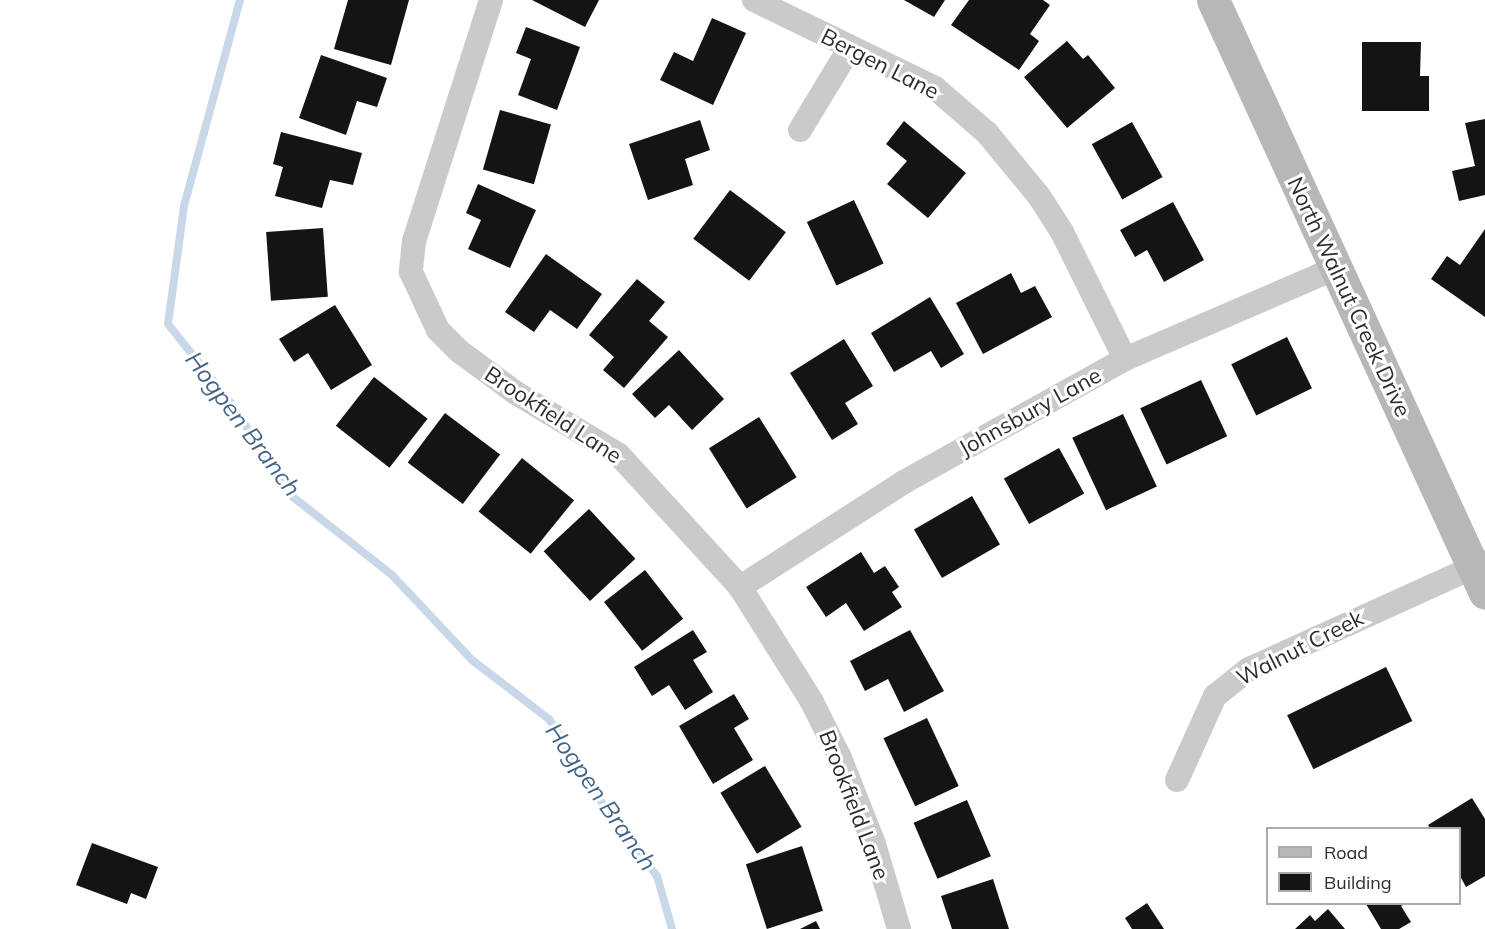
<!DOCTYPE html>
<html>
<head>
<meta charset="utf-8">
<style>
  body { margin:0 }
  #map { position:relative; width:1485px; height:929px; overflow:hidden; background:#fff; font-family:Mulish,sans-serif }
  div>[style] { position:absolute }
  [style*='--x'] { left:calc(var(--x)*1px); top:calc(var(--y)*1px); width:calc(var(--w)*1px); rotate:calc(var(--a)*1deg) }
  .stream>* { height:8px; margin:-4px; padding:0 4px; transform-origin:4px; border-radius:4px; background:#c8d8e8 }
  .building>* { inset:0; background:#141414; transform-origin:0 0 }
  .street>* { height:24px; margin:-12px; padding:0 12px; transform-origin:12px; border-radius:12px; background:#cacaca }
  .secondary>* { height:33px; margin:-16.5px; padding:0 16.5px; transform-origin:16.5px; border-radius:16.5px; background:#b7b7b7 }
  span { translate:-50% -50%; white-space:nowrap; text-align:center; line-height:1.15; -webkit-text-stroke:6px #fff; paint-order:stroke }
  .street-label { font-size:22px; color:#2d2d2d }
  .water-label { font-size:24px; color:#416488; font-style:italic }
  .legend { position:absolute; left:1266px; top:827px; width:195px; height:78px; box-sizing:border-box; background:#fff; border:2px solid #ababab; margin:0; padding:8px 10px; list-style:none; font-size:18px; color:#2d2d2d }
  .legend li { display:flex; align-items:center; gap:12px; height:30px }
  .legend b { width:30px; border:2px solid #ababab }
</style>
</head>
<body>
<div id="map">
  <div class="stream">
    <div style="--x:240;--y:0;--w:213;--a:105.2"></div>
    <div style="--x:184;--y:206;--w:119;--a:97.7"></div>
    <div style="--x:168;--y:324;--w:100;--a:51.5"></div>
    <div style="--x:230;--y:402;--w:114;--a:56.4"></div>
    <div style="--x:293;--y:497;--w:126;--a:38.2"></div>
    <div style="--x:392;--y:575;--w:117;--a:46.7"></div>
    <div style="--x:472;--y:660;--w:97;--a:37.5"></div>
    <div style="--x:549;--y:719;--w:103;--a:57.7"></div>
    <div style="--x:604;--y:806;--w:88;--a:52.9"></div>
    <div style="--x:657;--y:876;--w:55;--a:74.2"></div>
  </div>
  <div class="building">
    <div style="clip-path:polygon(348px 0,409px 0,391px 65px,334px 49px)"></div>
    <div style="clip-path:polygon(532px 0,599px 0,585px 27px)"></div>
    <div style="clip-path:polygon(904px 0,945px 0,934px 17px)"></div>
    <div style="clip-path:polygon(969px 0,1043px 0,1050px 5px,1030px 34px,1039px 41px,1019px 70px,951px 25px)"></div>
    <div style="clip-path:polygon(712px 18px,746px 33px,713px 105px,660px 80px,674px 52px,693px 61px)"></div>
    <div style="clip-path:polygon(526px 27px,580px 47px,557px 110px,518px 95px,531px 59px,516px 53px)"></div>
    <div style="clip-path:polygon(1067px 41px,1083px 59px,1088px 55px,1115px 88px,1067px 128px,1024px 77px)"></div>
    <div style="clip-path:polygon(1362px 42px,1421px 42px,1420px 76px,1429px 76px,1429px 111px,1362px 111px)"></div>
    <div style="clip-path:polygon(321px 55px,387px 78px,377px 107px,357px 101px,346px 135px,299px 118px)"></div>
    <div style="left:500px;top:110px;width:53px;height:62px;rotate:16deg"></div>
    <div style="clip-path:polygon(1485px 119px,1485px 195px,1459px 201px,1452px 171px,1475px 166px,1465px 123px)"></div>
    <div style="clip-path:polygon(700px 120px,710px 150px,685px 159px,693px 185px,648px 200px,629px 144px)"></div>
    <div style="clip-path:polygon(904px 121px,966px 173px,928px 218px,887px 184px,907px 161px,886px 144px)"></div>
    <div style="left:1132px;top:122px;width:63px;height:46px;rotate:61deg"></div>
    <div style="clip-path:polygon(281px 132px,362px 153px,353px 185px,330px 180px,322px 208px,275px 196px,283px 167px,273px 164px)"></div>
    <div style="clip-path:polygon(478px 184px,536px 210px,510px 268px,468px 249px,481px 220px,466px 213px)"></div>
    <div style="left:730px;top:190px;width:70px;height:61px;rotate:37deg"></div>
    <div style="left:854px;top:200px;width:70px;height:52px;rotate:65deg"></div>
    <div style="clip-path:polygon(1173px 202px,1204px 260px,1164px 282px,1147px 250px,1135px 257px,1120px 230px)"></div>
    <div style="left:323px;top:228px;width:69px;height:57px;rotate:86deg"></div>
    <div style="clip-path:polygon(1485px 229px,1485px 317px,1431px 279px,1447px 256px,1460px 265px)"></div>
    <div style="clip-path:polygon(546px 254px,602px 294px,577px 329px,550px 310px,534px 332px,505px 312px)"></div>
    <div style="clip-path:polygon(1011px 273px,1021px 293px,1035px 286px,1052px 317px,983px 354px,956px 303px)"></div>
    <div style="clip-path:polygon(637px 279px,665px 302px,649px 321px,668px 337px,624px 388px,603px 370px,614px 357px,589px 335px)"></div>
    <div style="clip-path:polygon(930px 297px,964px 354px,941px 368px,931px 351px,894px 372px,871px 333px)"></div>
    <div style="clip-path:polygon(335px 305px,372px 365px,331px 390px,308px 353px,294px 362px,279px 339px)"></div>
    <div style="left:1287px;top:337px;width:57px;height:62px;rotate:64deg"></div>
    <div style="clip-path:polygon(844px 339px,873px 386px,845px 403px,858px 424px,832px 440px,790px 373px)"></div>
    <div style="clip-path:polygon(679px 350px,724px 399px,692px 430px,669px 405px,655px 418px,632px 394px)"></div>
    <div style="left:374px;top:377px;width:68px;height:62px;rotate:38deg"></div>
    <div style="left:1201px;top:380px;width:62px;height:67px;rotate:65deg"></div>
    <div style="left:445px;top:413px;width:69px;height:62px;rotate:37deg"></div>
    <div style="left:1123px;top:414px;width:80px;height:56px;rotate:65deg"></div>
    <div style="left:759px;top:417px;width:71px;height:59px;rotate:58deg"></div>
    <div style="left:1059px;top:448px;width:52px;height:63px;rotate:61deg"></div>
    <div style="left:522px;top:458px;width:67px;height:69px;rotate:39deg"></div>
    <div style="left:972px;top:496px;width:56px;height:67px;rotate:60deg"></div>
    <div style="left:589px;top:509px;width:68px;height:62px;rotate:47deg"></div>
    <div style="clip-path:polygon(861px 552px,874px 573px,885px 566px,899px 587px,892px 592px,902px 607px,864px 631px,846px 603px,826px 617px,806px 587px)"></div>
    <div style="left:645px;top:570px;width:62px;height:52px;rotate:52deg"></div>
    <div style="clip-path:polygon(693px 630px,707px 652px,693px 660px,713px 692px,685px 710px,669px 685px,652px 696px,634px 667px)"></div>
    <div style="clip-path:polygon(910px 630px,944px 691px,904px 712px,888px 679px,865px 691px,850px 661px)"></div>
    <div style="left:1386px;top:667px;width:60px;height:110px;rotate:64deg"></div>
    <div style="clip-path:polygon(734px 694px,749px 719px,734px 728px,753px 760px,713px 784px,679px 726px)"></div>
    <div style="left:927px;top:718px;width:75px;height:48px;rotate:65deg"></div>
    <div style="left:765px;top:766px;width:71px;height:52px;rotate:59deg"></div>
    <div style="clip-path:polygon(1472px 798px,1485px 819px,1485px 876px,1466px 887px,1460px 876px,1460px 828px,1430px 828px,1428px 825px)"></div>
    <div style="left:967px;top:800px;width:61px;height:58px;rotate:67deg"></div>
    <div style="clip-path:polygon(92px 843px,158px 867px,146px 899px,131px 893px,127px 904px,76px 885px)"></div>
    <div style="left:802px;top:846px;width:68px;height:59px;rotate:72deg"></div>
    <div style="clip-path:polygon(993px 879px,1009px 929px,952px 929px,941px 896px)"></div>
    <div style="clip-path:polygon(1147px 903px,1164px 929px,1132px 929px,1125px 918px)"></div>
    <div style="clip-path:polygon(1366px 904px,1405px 904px,1401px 906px,1411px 922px,1399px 929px,1381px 929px)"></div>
    <div style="clip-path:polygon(1328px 909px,1345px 929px,1295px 929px,1310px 915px,1315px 921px)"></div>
    <div style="clip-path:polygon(816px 921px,820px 929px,800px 929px)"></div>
  </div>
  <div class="street">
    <div style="--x:491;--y:0;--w:253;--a:107.7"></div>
    <div style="--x:414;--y:241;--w:31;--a:96"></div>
    <div style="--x:411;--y:272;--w:64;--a:65"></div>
    <div style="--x:438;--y:330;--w:30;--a:45"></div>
    <div style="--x:459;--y:351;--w:71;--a:36.4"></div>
    <div style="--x:516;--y:393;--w:120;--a:31"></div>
    <div style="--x:619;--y:455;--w:179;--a:47.5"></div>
    <div style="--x:740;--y:587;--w:136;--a:57.9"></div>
    <div style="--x:812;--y:702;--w:63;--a:63.4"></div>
    <div style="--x:840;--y:758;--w:92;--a:68.4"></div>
    <div style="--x:874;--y:844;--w:89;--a:73.6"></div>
    <div style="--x:754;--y:0;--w:201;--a:25.9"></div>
    <div style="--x:935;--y:88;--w:69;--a:40.9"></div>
    <div style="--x:987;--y:133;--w:82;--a:50.5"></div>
    <div style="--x:1039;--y:196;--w:43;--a:57.4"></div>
    <div style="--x:1062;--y:232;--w:142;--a:63.6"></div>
    <div style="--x:800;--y:130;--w:95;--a:-58.8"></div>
    <div style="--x:740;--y:587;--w:195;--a:-32.6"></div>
    <div style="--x:904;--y:482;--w:253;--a:-29.1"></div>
    <div style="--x:1125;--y:359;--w:230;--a:-23.3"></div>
    <div style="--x:1177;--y:780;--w:92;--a:-65.7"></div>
    <div style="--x:1215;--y:696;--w:43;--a:-38.5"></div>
    <div style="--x:1249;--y:669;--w:259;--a:-24.4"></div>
  </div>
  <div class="secondary">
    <div style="--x:1213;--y:0;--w:652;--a:65.36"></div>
  </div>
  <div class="street-label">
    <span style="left:880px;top:64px;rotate:27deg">Bergen Lane</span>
    <span style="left:1349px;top:297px;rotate:65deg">North Walnut Creek Drive</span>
    <span style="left:1030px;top:412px;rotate:-29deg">Johnsbury Lane</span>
    <span style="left:553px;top:415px;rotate:33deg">Brookfield Lane</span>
    <span style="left:1300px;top:648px;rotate:-27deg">Walnut Creek</span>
    <span style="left:854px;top:805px;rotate:69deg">Brookfield Lane</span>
  </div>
  <div class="water-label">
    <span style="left:243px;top:424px;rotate:53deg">Hogpen Branch</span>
    <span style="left:601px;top:797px;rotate:55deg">Hogpen Branch</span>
  </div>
  <ul class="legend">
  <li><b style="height:8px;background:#b7b7b7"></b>Road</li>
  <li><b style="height:16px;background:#141414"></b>Building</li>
  </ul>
</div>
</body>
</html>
